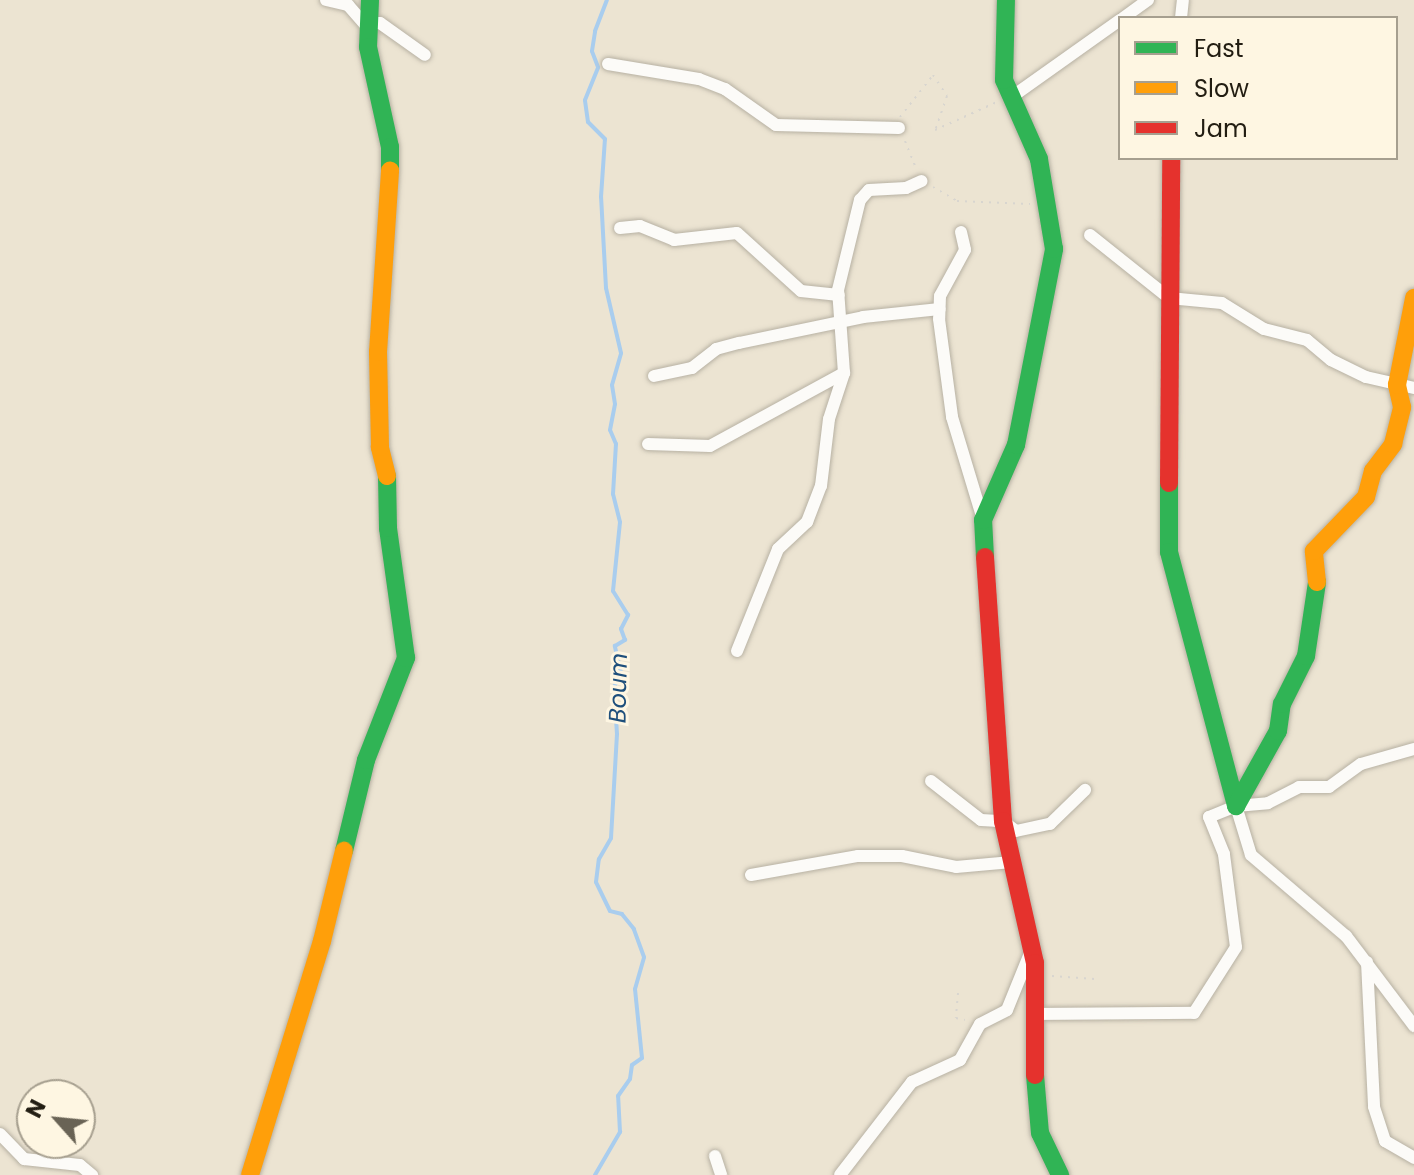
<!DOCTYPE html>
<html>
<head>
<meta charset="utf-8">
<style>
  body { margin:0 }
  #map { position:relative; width:1414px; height:1175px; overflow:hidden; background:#ece4d2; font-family:Poppins,sans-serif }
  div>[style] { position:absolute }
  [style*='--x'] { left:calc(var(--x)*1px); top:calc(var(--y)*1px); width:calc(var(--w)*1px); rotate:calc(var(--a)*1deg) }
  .stream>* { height:4px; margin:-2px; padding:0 2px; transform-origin:2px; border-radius:2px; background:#a9cdee }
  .path>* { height:2px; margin-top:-1px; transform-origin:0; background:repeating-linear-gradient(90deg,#d8d5cf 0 2px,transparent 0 8px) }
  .roads { filter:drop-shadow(0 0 2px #b7b1a3) drop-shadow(0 0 2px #b7b1a3) }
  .street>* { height:12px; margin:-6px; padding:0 6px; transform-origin:6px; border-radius:6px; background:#fcfbf8 }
  .fast>* { height:18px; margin:-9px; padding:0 9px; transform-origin:9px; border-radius:9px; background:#30b455 }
  .slow>* { height:18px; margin:-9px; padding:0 9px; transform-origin:9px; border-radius:9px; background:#ff9f0a }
  .jam>* { height:18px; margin:-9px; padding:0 9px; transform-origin:9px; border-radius:9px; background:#e5322d }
  span { translate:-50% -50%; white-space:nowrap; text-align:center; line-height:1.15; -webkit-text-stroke:6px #fef6e2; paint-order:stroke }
  .water-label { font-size:24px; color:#1e4f7c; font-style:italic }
  .legend { position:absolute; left:1118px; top:16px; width:280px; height:144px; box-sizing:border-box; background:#fef6e2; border:2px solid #a69f8f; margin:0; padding:10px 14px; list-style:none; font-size:24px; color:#221d12 }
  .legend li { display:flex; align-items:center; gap:16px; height:40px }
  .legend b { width:40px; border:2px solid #a69f8f }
  .north { position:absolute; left:16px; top:1079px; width:80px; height:80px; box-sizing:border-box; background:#fef6e2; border:2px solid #a69f8f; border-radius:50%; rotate:297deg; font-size:22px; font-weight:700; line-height:32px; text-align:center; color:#221d12 }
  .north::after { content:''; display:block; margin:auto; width:28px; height:36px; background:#696355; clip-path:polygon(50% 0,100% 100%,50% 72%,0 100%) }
</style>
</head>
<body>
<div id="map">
  <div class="stream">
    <div style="--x:595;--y:1175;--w:50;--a:-59.8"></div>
    <div style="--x:620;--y:1132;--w:36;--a:-93"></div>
    <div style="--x:618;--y:1096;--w:21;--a:-55"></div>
    <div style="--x:630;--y:1079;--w:14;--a:-82"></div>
    <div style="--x:632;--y:1065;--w:12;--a:-35"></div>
    <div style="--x:642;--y:1058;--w:69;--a:-95.8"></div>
    <div style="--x:635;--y:989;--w:33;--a:-74"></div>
    <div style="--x:644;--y:957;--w:30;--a:-110"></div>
    <div style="--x:634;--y:929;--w:19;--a:-129"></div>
    <div style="--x:622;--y:914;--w:12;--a:-166"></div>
    <div style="--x:610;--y:911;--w:32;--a:-116"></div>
    <div style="--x:596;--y:882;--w:23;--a:-83"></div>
    <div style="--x:599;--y:859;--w:24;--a:-60"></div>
    <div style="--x:611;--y:838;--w:104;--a:-86.7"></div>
    <div style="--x:617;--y:734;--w:47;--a:-93.7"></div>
    <div style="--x:614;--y:687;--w:16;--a:-63"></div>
    <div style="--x:621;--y:673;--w:28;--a:-103"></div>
    <div style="--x:615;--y:646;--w:12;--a:-31"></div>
    <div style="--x:625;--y:640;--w:12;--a:-110"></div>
    <div style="--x:621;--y:629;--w:16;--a:-63"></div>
    <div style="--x:628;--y:615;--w:28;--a:-122"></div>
    <div style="--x:613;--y:591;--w:69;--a:-84.2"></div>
    <div style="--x:620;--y:522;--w:29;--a:-104"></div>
    <div style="--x:613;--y:494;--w:50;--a:-86.6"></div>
    <div style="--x:616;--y:444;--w:15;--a:-113"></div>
    <div style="--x:610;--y:430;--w:26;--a:-79"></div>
    <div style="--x:615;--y:404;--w:19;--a:-99"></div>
    <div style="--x:612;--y:385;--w:33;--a:-74"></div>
    <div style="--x:621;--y:353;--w:67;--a:-103"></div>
    <div style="--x:606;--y:288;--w:91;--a:-93.1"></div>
    <div style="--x:601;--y:197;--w:58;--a:-86.1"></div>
    <div style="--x:605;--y:139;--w:24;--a:-135"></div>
    <div style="--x:588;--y:122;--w:22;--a:-98"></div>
    <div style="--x:585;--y:100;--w:35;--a:-68"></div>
    <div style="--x:598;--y:67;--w:17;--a:-111"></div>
    <div style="--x:592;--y:51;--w:20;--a:-81"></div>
    <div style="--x:595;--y:31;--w:33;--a:-69"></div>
  </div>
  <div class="path">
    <div style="--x:900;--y:117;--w:53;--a:-51.8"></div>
    <div style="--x:933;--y:75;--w:25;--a:56"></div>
    <div style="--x:947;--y:96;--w:36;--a:109"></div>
    <div style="--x:935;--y:130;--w:68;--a:-24.3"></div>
    <div style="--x:905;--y:141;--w:29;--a:68"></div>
    <div style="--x:933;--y:187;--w:28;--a:30"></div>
    <div style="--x:957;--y:201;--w:73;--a:2.4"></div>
    <div style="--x:1052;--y:976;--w:43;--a:4"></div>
    <div style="--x:958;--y:993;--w:25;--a:95"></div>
    <div style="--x:956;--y:1018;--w:9;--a:13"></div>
  </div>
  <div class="roads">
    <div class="street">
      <div style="--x:326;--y:0;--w:23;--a:13"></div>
      <div style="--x:348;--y:5;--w:33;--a:49"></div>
      <div style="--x:1123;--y:18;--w:31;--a:-36"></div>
      <div style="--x:1181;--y:18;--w:18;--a:-84"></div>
      <div style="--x:371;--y:23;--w:9;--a:0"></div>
      <div style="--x:380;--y:23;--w:55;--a:35.4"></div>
      <div style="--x:608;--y:64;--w:92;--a:9.4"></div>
      <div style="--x:699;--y:79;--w:28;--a:21"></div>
      <div style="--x:725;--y:89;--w:62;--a:35.2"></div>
      <div style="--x:776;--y:125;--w:123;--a:1.4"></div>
      <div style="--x:1013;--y:96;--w:131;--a:-35.4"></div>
      <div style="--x:620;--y:228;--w:20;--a:-6"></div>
      <div style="--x:640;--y:226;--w:37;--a:22"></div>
      <div style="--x:674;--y:240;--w:63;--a:-6.3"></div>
      <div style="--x:737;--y:233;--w:86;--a:42.2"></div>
      <div style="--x:801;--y:291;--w:38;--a:6"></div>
      <div style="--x:961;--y:232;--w:18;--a:77"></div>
      <div style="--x:965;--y:250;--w:52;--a:118.5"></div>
      <div style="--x:940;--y:296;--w:23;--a:92"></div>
      <div style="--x:939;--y:319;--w:99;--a:82.4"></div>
      <div style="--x:952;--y:417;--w:108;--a:73.2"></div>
      <div style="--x:1090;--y:235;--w:101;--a:38.6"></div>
      <div style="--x:1169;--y:298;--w:53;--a:5.4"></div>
      <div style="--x:1222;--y:303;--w:49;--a:31.8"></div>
      <div style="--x:1264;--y:329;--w:44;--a:14.3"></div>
      <div style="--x:1307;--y:340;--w:31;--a:40"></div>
      <div style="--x:1331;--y:360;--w:39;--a:26"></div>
      <div style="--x:1366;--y:377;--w:49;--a:12.9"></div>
      <div style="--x:654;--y:376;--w:39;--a:-12"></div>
      <div style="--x:692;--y:368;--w:31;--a:-38"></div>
      <div style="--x:716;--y:349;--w:24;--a:-15"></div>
      <div style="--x:739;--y:343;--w:127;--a:-11.8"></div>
      <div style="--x:863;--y:317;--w:77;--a:-5.9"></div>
      <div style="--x:648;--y:444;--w:62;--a:1.8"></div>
      <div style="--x:710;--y:446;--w:153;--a:-28.6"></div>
      <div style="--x:737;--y:651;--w:110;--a:-68.1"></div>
      <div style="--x:778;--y:549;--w:40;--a:-43"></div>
      <div style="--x:807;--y:522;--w:39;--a:-69"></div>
      <div style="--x:821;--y:486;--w:67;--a:-83.2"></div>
      <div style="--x:829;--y:419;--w:48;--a:-71.9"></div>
      <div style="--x:844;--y:373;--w:83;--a:-94.1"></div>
      <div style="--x:838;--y:290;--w:93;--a:-76.3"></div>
      <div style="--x:860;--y:200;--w:13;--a:-48"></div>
      <div style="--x:869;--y:190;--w:37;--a:-3"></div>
      <div style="--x:906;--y:188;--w:17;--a:-24"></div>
      <div style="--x:931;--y:781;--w:63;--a:38"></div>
      <div style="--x:981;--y:820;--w:22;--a:3"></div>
      <div style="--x:1003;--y:821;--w:16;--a:38"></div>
      <div style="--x:1016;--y:831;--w:35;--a:-12"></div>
      <div style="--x:1050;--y:824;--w:49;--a:-44.2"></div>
      <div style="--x:1236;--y:806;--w:32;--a:-5"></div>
      <div style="--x:1268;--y:803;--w:35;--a:-27"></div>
      <div style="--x:1299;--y:787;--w:30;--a:0"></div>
      <div style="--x:1329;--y:787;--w:39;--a:-36"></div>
      <div style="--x:1361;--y:764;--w:55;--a:-15.8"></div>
      <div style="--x:751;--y:875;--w:109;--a:-10.1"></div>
      <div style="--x:858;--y:856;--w:44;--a:0"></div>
      <div style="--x:902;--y:856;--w:55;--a:11.5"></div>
      <div style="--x:956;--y:867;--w:56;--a:-5.1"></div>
      <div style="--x:1367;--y:962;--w:145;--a:87.2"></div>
      <div style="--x:1374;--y:1107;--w:36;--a:72"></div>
      <div style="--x:1385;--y:1141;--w:34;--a:30"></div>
      <div style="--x:1036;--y:1014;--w:158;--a:-0.4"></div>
      <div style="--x:1194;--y:1013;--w:78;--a:-57.5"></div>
      <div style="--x:1236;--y:947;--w:94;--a:-97.4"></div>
      <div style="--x:1224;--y:854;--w:40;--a:-112"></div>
      <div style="--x:1209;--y:817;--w:29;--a:-22"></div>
      <div style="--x:1236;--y:806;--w:51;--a:73"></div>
      <div style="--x:1251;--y:855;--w:125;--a:40.5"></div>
      <div style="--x:1346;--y:936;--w:113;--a:52.9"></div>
      <div style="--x:0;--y:1134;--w:35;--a:46"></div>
      <div style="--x:24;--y:1159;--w:56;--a:6.1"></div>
      <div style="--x:80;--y:1165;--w:16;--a:40"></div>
      <div style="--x:715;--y:1156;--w:20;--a:72"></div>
      <div style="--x:840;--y:1175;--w:118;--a:-52.3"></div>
      <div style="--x:912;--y:1082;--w:53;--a:-24.6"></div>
      <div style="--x:960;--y:1060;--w:41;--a:-60.9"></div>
      <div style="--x:980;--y:1024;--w:30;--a:-27"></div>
      <div style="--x:1007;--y:1010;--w:67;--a:-68"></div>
    </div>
    <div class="fast">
      <div style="--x:370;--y:0;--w:47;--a:92.4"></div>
      <div style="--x:368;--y:47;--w:102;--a:77.6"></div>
      <div style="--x:390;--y:147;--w:23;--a:90"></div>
      <div style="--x:1169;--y:483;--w:69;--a:90"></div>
      <div style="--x:1169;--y:552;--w:263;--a:75.2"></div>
      <div style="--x:1236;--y:806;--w:86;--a:-60.8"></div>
      <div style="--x:1278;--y:731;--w:27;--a:-82"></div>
      <div style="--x:1282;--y:704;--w:54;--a:-63.4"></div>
      <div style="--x:1306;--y:656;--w:75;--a:-81.5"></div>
      <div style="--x:985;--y:557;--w:37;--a:-93"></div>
      <div style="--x:983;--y:520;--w:82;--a:-66.3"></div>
      <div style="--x:1016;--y:445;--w:200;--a:-79"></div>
      <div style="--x:1054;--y:249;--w:91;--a:-99.5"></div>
      <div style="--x:1039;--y:159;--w:86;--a:-113.9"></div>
      <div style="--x:1004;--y:80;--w:80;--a:-88.6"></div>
      <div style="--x:344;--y:851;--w:94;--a:-76.4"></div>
      <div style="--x:366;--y:760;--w:110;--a:-68.6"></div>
      <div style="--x:406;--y:658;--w:131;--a:-97.9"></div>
      <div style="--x:388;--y:528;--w:52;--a:-91.1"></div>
      <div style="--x:1035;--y:1075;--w:58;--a:85.1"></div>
      <div style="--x:1040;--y:1133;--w:47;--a:64.5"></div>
    </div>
    <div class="slow">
      <div style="--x:387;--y:476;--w:30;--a:-104"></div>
      <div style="--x:380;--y:447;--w:95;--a:-91.2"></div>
      <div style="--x:378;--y:352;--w:182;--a:-86.2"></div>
      <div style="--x:1317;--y:582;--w:31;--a:-96"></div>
      <div style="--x:1314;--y:551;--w:75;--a:-46.1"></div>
      <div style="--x:1366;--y:497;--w:27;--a:-75"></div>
      <div style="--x:1373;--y:471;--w:34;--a:-53"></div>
      <div style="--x:1393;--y:444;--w:38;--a:-76"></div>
      <div style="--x:1402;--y:407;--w:23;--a:-103"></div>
      <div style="--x:1397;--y:385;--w:89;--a:-78.9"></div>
      <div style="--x:250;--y:1175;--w:245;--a:-72.9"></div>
      <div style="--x:322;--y:941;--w:93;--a:-76.3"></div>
    </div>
    <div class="jam">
      <div style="--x:1169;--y:483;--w:325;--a:-89.6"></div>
      <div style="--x:985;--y:557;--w:265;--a:86.1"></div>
      <div style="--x:1003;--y:821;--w:146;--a:77.3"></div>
      <div style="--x:1035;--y:963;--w:112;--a:90"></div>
    </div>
  </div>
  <div class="water-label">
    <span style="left:618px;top:688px;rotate:-89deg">Boum</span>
  </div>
  <ul class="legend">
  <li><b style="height:10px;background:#30b455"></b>Fast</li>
  <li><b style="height:10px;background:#ff9f0a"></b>Slow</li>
  <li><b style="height:10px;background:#e5322d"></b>Jam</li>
  </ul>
  <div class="north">N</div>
</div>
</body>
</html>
